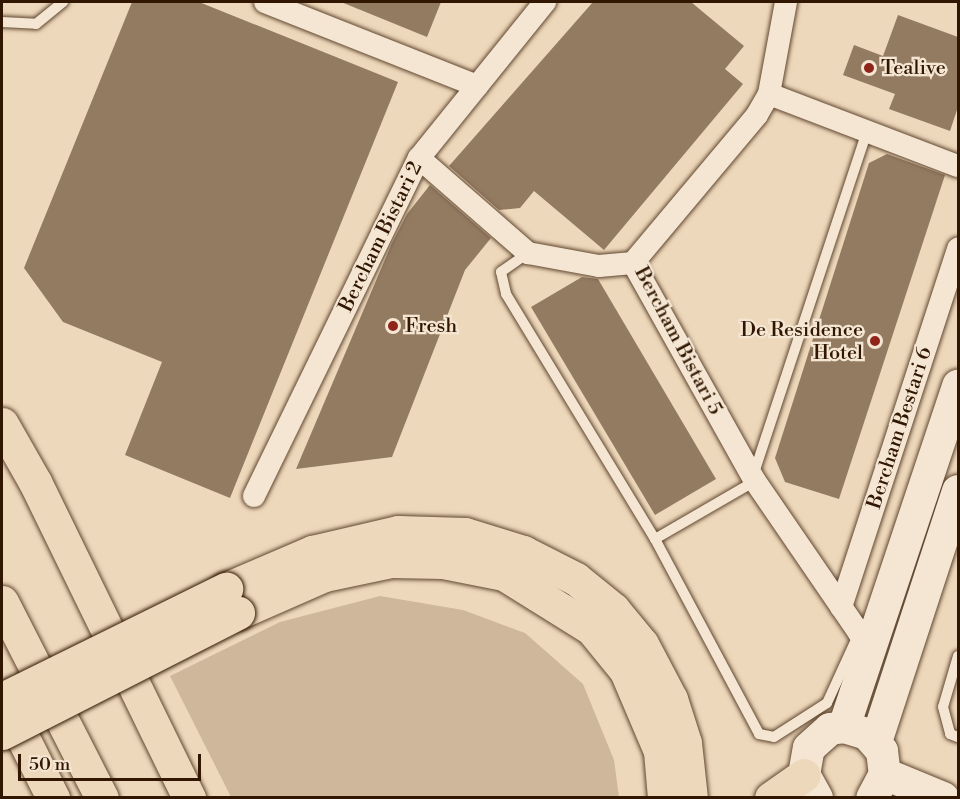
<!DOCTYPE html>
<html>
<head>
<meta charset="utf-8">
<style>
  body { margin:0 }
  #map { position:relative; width:960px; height:799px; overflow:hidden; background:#eed8bb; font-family:"Libre Bodoni",serif }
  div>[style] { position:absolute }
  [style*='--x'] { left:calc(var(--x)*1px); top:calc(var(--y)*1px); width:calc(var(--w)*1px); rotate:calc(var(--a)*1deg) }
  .green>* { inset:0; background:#ceb79b }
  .building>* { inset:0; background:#937b62 }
  .roads { filter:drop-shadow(0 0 2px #604730) drop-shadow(0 0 2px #604730) }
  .lane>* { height:10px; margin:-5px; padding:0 5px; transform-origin:5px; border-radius:5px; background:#f4e6d3 }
  .street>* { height:22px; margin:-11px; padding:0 11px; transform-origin:11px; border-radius:11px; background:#f4e6d3 }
  .secondary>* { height:32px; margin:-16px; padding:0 16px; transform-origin:16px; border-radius:16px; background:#f4e6d3 }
  .primary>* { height:33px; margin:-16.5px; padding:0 16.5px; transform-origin:16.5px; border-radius:16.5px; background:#eed8bb }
  .highway>* { height:33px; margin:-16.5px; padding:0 16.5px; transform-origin:16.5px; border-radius:16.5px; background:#eed8bb }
  .bridges { filter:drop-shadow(0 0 2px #311701) drop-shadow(0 0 2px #311701) }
  .primary-bridge>* { height:33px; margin:-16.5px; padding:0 16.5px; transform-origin:16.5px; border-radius:16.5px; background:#eed8bb }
  .dots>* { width:16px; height:16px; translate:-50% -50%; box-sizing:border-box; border:3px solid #f4e6d3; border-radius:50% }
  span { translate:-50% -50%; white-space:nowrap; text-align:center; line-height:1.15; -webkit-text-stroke:4.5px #f4e6d3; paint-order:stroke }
  .poi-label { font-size:20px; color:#311701 }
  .left { translate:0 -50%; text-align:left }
  .right { translate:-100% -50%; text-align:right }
  .street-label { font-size:20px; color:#311701 }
  .frame { position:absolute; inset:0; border:3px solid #311701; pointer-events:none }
  .scale { position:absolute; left:18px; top:754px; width:183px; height:27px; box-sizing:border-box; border:3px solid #311701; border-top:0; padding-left:8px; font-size:18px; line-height:21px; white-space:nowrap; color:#311701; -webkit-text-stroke:4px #f4e6d3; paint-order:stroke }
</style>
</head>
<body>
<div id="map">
  <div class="green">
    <div style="clip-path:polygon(380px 596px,463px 610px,525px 633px,583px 684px,614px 760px,619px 797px,231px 797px,170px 676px,280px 622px)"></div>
  </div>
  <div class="building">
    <div style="clip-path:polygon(132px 2px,199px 2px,398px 82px,230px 498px,125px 455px,162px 362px,63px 322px,24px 268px)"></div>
    <div style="clip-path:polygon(341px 2px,441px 2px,427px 37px)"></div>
    <div style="clip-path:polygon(593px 2px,691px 2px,744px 46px,725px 69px,743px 84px,604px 250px,534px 191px,520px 208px,499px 210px,449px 166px)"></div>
    <div style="clip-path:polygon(898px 15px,958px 37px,958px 107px,950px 131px,889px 109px,895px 94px,843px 75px,854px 45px,883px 56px)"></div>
    <div style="clip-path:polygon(887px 154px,945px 175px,839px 499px,785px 482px,775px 458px,869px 163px)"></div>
    <div style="clip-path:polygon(430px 185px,491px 238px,465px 270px,392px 457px,296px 469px,392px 243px,407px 214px)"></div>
    <div style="clip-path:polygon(582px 277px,598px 279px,716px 479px,655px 515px,531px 307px)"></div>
  </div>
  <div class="roads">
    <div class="lane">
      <div style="--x:2;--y:22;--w:34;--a:3"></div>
      <div style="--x:36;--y:24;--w:35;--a:-39"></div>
      <div style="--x:528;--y:253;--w:33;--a:145"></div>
      <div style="--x:501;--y:272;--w:23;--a:77"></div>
      <div style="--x:506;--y:294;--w:287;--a:58.7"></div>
      <div style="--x:655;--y:539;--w:221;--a:61.9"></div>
      <div style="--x:759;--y:734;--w:15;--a:11"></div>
      <div style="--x:774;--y:737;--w:63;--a:-32.7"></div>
      <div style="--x:827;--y:703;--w:77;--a:-65.4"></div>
      <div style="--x:754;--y:473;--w:359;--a:-71.7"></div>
      <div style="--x:655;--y:539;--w:116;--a:-30.1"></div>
      <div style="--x:958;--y:656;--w:53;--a:106.4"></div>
      <div style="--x:943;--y:707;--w:28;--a:75"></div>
      <div style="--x:950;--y:734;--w:9;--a:21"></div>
    </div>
    <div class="street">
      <div style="--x:265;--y:2;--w:228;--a:21.6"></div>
      <div style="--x:786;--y:2;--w:94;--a:100.5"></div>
      <div style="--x:769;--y:94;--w:24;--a:120"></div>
      <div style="--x:757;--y:115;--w:193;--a:130"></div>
      <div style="--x:633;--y:263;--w:250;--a:60.8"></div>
      <div style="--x:755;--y:481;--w:184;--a:55.6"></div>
      <div style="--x:859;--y:633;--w:19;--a:25"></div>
      <div style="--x:769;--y:94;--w:202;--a:20.9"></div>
      <div style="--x:419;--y:158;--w:145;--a:41.1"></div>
      <div style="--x:528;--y:253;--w:72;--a:10.4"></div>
      <div style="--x:599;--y:266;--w:34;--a:-5"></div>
      <div style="--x:254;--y:496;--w:376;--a:-64"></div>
      <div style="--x:419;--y:158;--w:201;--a:-51.1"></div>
      <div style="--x:841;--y:607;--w:377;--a:-71.9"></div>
    </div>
    <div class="secondary">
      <div style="--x:844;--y:727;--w:360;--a:-71.5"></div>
      <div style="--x:876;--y:742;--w:264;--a:-71.9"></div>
      <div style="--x:885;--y:774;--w:63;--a:22.5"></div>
      <div style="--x:817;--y:798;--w:26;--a:-119"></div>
      <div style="--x:804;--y:775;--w:27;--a:-80"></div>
      <div style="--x:809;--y:748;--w:28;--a:-42"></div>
      <div style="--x:830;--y:729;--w:14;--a:-8"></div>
      <div style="--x:844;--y:727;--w:24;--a:17"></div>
      <div style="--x:867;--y:734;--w:23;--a:49"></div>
      <div style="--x:882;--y:751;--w:23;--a:83"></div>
      <div style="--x:885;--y:774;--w:27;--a:118"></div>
    </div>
    <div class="primary">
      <div style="--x:2;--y:424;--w:67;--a:60.4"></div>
      <div style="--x:35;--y:482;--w:352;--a:64"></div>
      <div style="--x:226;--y:589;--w:94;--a:-23.3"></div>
      <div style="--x:312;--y:552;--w:88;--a:-13.1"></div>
      <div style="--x:398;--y:532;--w:67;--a:1.7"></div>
      <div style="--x:465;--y:534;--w:61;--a:17.2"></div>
      <div style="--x:523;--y:552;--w:59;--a:27"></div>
      <div style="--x:576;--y:579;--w:48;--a:39"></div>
      <div style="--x:613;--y:609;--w:45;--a:50.4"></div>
      <div style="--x:642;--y:644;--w:62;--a:62.2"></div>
      <div style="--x:671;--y:699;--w:46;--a:72.3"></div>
      <div style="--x:685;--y:743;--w:55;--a:83.8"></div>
      <div style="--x:238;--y:613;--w:94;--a:-23.8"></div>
      <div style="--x:324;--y:575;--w:68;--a:-11.8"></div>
      <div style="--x:391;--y:561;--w:52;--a:1.1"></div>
      <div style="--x:443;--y:562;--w:62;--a:11.1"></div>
      <div style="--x:504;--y:574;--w:104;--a:32"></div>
      <div style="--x:592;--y:629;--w:54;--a:51"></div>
      <div style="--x:626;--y:671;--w:87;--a:67"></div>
      <div style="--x:660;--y:751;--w:47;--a:85.1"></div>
      <div style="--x:771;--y:798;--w:40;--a:-34.9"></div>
    </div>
    <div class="highway">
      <div style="--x:2;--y:602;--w:220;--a:63"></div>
      <div style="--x:4;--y:700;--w:110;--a:63.4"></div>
    </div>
  </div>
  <div class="bridges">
    <div class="primary-bridge">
      <div style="--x:2;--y:699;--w:250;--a:-26.2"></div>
      <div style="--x:2;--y:733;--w:265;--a:-27"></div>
    </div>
  </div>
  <div class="dots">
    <div style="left:869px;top:68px;background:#8f2418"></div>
    <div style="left:393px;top:326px;background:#8f2418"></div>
    <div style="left:875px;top:341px;background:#8f2418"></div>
  </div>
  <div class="poi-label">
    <span class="left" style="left:881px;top:68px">Tealive</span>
    <span class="left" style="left:405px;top:326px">Fresh</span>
    <span class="right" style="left:863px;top:342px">De Residence<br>Hotel</span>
  </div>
  <div class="street-label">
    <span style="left:381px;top:237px;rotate:-64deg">Bercham Bistari 2</span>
    <span style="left:678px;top:341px;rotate:62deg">Bercham Bistari 5</span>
    <span style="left:900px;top:428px;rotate:-72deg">Bercham Bestari 6</span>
  </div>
  <div class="frame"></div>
  <div class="scale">50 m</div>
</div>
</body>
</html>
